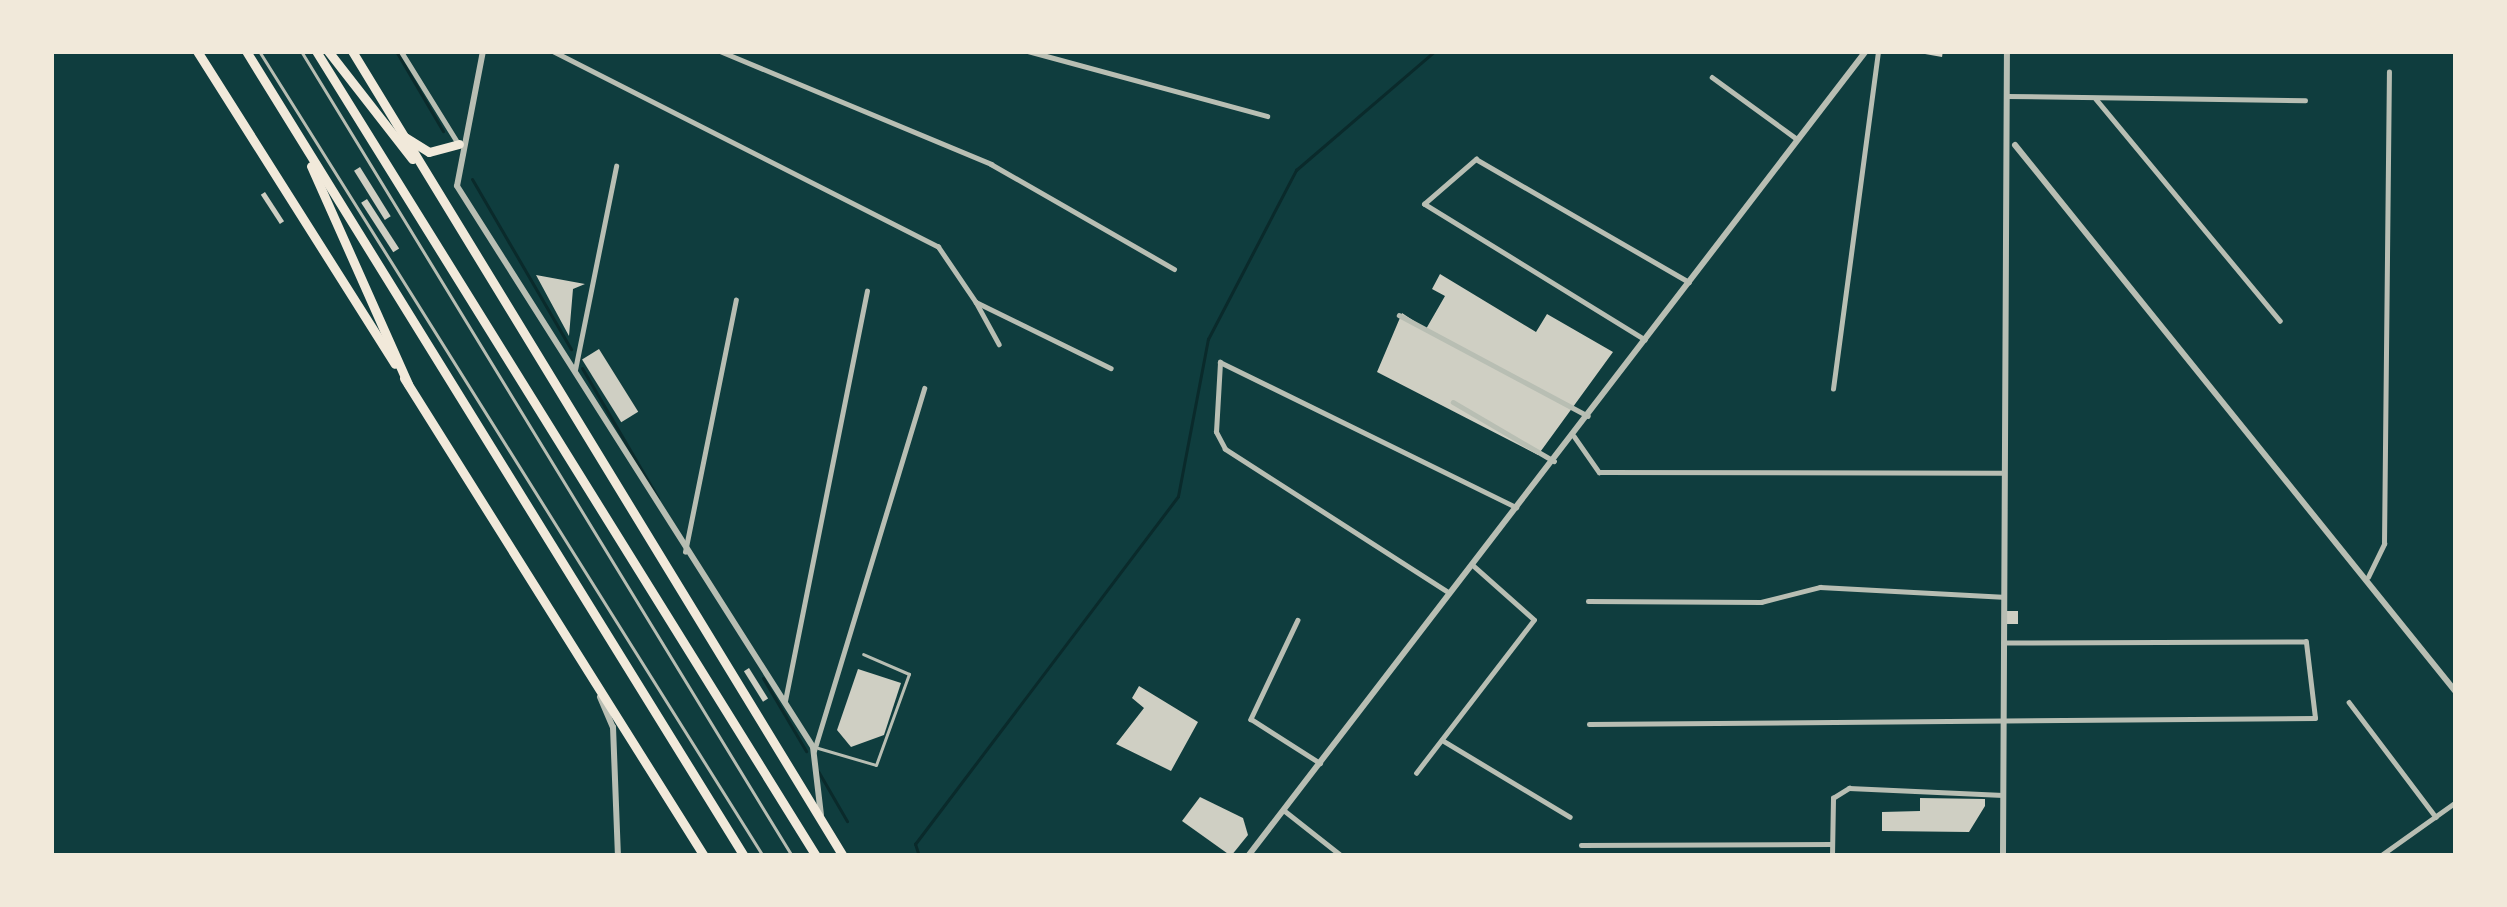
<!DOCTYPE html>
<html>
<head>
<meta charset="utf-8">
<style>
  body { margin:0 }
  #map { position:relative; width:2507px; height:907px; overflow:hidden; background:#0f3d3e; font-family:Poppins,sans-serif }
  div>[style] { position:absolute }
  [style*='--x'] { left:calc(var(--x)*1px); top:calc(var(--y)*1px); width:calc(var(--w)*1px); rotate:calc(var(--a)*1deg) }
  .stream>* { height:3px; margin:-1.5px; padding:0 1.5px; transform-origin:1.5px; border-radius:1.5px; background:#0a2a2b }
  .building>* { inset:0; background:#cfcfc3; transform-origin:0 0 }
  .service>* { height:3px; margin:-1.5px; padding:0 1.5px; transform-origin:1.5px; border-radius:1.5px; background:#b8beb3 }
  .minor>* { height:4.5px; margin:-2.25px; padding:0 2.25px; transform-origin:2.25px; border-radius:2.25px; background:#b8beb3 }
  .tertiary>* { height:6px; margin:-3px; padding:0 3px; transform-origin:3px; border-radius:3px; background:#b8beb3 }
  .primary>* { height:9px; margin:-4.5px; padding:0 4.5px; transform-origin:4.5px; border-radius:4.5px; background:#f1e9da }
  .motorway>* { height:9px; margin:-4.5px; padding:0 4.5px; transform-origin:4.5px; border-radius:4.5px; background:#f1e9da }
  span { translate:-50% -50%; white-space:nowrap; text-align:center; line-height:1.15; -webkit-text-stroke:9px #f1e9da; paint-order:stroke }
  .frame { position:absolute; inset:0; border:54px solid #f1e9da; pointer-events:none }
</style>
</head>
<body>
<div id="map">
  <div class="stream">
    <div style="--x:396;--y:51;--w:93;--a:59.6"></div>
    <div style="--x:472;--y:179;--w:197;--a:59.8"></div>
    <div style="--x:582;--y:368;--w:151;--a:59.7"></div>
    <div style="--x:763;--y:678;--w:85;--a:59.5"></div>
    <div style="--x:818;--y:771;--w:58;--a:59.9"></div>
    <div style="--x:919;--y:856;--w:13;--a:-108"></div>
    <div style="--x:915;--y:844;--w:436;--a:-52.9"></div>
    <div style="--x:1178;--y:496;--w:160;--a:-79.2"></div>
    <div style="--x:1208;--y:339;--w:191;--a:-62.5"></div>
    <div style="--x:1296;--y:170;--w:183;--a:-40.6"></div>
  </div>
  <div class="building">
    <div style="clip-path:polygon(1908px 51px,1943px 51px,1942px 57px)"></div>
    <div style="left:360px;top:167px;width:58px;height:7px;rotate:58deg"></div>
    <div style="left:265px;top:192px;width:35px;height:5px;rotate:57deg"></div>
    <div style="left:367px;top:199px;width:59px;height:7px;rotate:57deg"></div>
    <div style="clip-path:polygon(1440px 274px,1536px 332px,1547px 314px,1613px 352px,1538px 455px,1377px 372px,1402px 313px,1426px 329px,1445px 296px,1432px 289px)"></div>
    <div style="clip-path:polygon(536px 275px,585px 284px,573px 289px,569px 336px)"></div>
    <div style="left:599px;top:349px;width:74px;height:20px;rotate:58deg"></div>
    <div style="left:2002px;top:611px;width:16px;height:13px"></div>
    <div style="left:749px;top:668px;width:36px;height:6px;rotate:58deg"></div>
    <div style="clip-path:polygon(858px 669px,901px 683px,884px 735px,851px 747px,837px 730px)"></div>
    <div style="clip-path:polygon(1139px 686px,1198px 722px,1171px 771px,1116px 744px,1144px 708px,1132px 698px)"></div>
    <div style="clip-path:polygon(1200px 797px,1243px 818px,1248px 835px,1231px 856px,1182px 821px)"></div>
    <div style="clip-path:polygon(1920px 798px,1985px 799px,1985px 806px,1969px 832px,1882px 831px,1882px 812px,1920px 811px)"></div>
  </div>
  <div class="service">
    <div style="--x:259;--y:51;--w:950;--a:57.95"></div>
    <div style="--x:301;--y:51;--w:943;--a:58.62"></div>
    <div style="--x:818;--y:748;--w:60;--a:16.3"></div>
    <div style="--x:876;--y:765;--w:97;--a:-70.1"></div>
    <div style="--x:909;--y:674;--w:50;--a:-156.5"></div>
  </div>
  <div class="minor">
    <div style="--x:401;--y:51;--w:108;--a:58.2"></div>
    <div style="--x:553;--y:51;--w:432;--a:26.9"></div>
    <div style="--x:938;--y:246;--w:68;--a:55.8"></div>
    <div style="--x:976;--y:302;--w:150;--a:26.1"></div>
    <div style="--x:720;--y:51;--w:294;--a:22.6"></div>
    <div style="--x:991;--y:164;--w:211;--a:29.8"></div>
    <div style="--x:1028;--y:51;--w:248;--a:15.2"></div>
    <div style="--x:1712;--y:77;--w:105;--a:36.1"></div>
    <div style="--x:2007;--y:96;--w:298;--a:0.8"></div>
    <div style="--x:2096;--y:99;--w:288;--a:50.3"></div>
    <div style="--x:976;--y:302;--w:48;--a:61.3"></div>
    <div style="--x:1399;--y:315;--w:214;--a:28.1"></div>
    <div style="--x:1645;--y:340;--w:259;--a:-148.4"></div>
    <div style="--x:1424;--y:204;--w:69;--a:-40.9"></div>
    <div style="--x:1476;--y:159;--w:246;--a:30"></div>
    <div style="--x:575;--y:370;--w:208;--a:-78.6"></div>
    <div style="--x:1833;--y:389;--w:341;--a:-82.4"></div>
    <div style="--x:1453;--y:402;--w:117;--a:30.3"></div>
    <div style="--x:1574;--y:436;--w:44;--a:55.2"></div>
    <div style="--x:1599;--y:472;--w:403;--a:0.1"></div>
    <div style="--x:685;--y:552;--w:257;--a:-78.6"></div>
    <div style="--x:2368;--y:577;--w:37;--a:-64"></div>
    <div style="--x:2384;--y:544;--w:472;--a:-89.4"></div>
    <div style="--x:1449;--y:593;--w:266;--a:-147.3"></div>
    <div style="--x:1225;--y:449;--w:19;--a:-118"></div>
    <div style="--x:1216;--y:432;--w:70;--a:-86.7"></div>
    <div style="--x:1220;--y:362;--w:330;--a:26.1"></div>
    <div style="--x:1588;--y:601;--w:173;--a:0.3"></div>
    <div style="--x:1761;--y:602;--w:61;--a:-14.3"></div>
    <div style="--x:1820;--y:587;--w:182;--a:3.1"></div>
    <div style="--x:1298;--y:620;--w:110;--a:115.4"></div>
    <div style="--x:1251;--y:719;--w:82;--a:32.5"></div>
    <div style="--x:785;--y:701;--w:418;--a:-78.7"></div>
    <div style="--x:2349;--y:702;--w:144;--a:52.9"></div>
    <div style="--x:1589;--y:724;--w:726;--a:-0.47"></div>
    <div style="--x:2315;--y:718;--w:77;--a:-96.8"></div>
    <div style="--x:2306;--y:642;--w:302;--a:179.8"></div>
    <div style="--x:1442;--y:740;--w:149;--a:31"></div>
    <div style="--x:814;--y:751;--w:379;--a:-73.1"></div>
    <div style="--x:1416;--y:773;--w:193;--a:-52.4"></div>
    <div style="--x:1534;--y:620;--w:83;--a:-138.4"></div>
    <div style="--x:1285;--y:811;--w:73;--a:38.3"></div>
    <div style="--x:1581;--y:845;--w:251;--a:-0.2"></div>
    <div style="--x:1832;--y:856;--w:58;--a:-89"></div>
    <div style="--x:1833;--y:798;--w:19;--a:-32"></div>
    <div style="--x:1849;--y:788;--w:154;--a:2.6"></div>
    <div style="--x:2380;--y:856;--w:93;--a:-35.4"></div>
  </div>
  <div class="tertiary">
    <div style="--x:483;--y:51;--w:137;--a:100.9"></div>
    <div style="--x:457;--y:186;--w:664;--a:57.6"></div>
    <div style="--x:813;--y:747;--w:68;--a:83.3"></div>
    <div style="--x:2015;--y:145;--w:703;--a:51.12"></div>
    <div style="--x:600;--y:697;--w:33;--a:67"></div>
    <div style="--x:613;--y:727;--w:129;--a:87.8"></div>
    <div style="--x:1248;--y:856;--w:1015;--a:-52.49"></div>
    <div style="--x:2003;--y:856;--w:805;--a:-89.72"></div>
  </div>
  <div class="primary">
    <div style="--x:197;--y:51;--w:370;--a:57.7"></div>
    <div style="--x:352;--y:51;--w:943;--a:58.62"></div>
    <div style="--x:405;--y:137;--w:28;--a:32"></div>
    <div style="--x:429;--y:152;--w:31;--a:-15"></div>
    <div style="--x:404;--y:378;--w:564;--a:57.89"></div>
  </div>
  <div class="motorway">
    <div style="--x:246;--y:51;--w:947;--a:58.26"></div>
    <div style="--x:316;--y:51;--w:948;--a:58.15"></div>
    <div style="--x:328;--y:51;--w:137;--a:52.1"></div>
    <div style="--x:311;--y:166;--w:239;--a:66"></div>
  </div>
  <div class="frame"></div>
</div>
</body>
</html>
